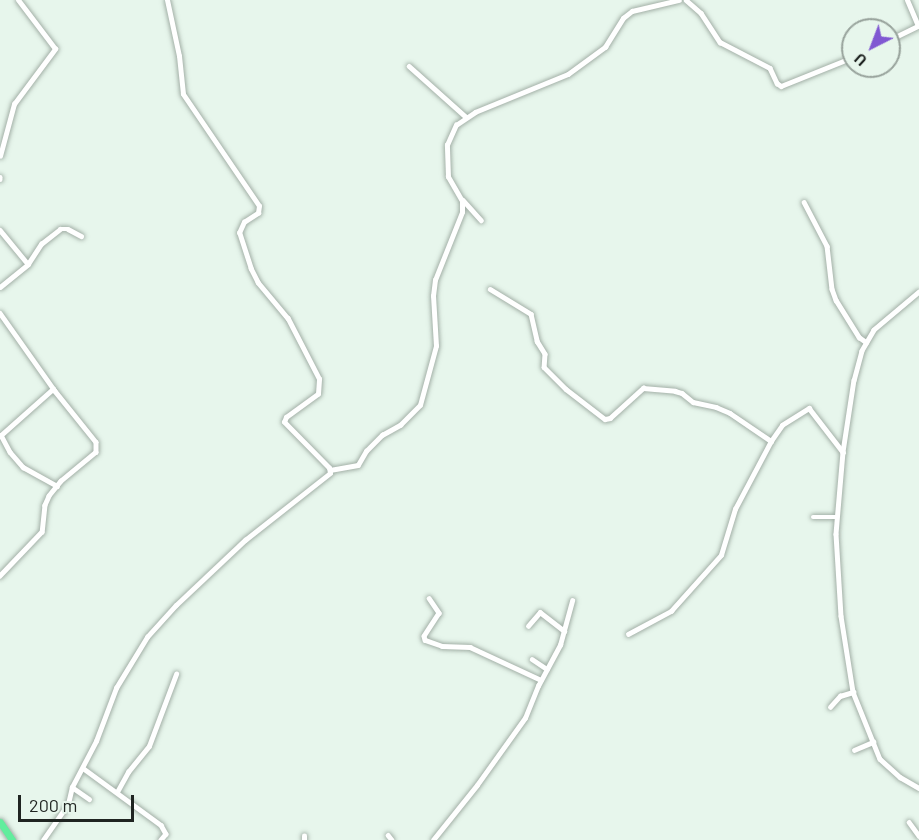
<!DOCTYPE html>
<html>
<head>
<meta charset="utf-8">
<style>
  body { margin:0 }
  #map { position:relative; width:919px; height:840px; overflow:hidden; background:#e7f6ec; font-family:Barlow,sans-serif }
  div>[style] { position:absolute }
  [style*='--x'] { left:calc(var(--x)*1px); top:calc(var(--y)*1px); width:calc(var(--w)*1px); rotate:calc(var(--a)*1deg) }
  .roads { filter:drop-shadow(0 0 2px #a3b0a7) drop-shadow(0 0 2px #a3b0a7) }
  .minor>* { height:4.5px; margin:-2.25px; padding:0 2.25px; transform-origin:2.25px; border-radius:2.25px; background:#fff }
  .highway>* { height:7px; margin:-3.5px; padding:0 3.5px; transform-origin:3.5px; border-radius:3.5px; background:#61ed9d }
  span { translate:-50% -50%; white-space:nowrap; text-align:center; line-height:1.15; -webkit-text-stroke:4.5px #e7f6ec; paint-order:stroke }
  .north { position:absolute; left:841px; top:18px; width:60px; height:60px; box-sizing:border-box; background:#e7f6ec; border:2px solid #97a29b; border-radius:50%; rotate:222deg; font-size:16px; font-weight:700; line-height:24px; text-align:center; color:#1f2421 }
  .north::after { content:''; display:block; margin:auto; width:21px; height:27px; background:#8058d2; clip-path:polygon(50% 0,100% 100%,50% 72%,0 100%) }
  .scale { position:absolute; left:18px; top:795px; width:116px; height:27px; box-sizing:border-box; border:3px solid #1f2421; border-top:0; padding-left:8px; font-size:18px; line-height:21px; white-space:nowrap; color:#1f2421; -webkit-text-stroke:4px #e7f6ec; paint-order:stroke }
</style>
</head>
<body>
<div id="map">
  <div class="roads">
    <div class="minor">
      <div style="--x:686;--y:0;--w:20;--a:41"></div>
      <div style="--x:701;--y:13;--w:35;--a:57"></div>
      <div style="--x:720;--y:42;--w:56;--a:27.5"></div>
      <div style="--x:770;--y:68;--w:17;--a:65"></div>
      <div style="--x:777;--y:83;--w:5;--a:37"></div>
      <div style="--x:781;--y:86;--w:78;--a:-21.9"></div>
      <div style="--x:889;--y:40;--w:32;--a:-26"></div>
      <div style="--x:918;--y:26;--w:28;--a:-113"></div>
      <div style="--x:409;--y:66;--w:76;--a:41.8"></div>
      <div style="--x:0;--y:156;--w:54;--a:-74.9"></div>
      <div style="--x:14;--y:104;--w:69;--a:-53.3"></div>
      <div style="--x:55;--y:49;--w:61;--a:-127.1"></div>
      <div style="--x:0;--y:177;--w:2;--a:90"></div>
      <div style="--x:463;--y:200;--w:27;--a:48"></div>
      <div style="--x:804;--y:202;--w:50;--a:62.4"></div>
      <div style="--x:827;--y:246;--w:43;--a:83.4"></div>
      <div style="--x:832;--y:289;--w:12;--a:70"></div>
      <div style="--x:836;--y:300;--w:44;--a:58.1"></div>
      <div style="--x:859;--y:337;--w:9;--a:36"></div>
      <div style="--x:0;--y:230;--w:44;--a:50.5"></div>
      <div style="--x:0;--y:287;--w:36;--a:-39"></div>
      <div style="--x:28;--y:264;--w:24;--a:-57"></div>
      <div style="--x:41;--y:244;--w:24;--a:-38"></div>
      <div style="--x:60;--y:229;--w:8;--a:0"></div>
      <div style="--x:68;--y:229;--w:15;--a:28"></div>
      <div style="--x:490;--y:289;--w:48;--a:31.4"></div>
      <div style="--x:531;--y:314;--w:28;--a:77"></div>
      <div style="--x:537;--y:341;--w:15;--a:58"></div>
      <div style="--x:545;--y:354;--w:13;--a:94"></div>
      <div style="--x:544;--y:367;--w:31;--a:45"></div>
      <div style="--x:566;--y:389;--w:49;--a:37.6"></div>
      <div style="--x:605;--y:419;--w:5;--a:-11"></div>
      <div style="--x:610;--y:418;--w:45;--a:-42.3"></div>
      <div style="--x:643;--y:388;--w:32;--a:5"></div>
      <div style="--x:675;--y:391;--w:7;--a:16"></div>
      <div style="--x:682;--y:393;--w:14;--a:39"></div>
      <div style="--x:693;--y:402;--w:24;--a:12"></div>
      <div style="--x:716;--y:407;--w:15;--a:23"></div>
      <div style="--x:730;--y:413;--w:50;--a:34.3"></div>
      <div style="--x:771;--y:441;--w:19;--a:-55"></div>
      <div style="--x:782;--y:425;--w:32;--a:-32"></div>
      <div style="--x:809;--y:408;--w:56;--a:52.3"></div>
      <div style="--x:919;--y:292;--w:59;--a:139.8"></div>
      <div style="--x:874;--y:330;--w:24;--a:120"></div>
      <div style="--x:862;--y:351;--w:30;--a:105"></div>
      <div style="--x:854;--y:380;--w:73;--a:98.7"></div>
      <div style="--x:843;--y:452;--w:82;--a:94.9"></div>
      <div style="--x:836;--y:534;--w:82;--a:86.5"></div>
      <div style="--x:841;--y:616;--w:77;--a:81"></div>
      <div style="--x:853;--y:692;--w:72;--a:68.1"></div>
      <div style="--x:880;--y:759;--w:27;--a:42"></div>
      <div style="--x:900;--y:777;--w:22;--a:30"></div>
      <div style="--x:0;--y:313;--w:95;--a:54.8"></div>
      <div style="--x:55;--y:391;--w:65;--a:51.2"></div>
      <div style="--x:96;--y:442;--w:10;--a:90"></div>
      <div style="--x:96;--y:452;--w:45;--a:140.4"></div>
      <div style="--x:61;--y:481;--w:19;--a:129"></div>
      <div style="--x:49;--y:496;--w:10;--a:114"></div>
      <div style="--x:45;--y:505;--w:27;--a:96"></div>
      <div style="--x:42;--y:532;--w:61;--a:133.7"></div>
      <div style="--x:1;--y:435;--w:19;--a:62"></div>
      <div style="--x:10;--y:452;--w:20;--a:49"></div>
      <div style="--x:23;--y:467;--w:39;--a:29"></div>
      <div style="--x:0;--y:436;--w:71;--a:-41.6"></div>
      <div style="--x:330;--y:470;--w:28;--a:-10"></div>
      <div style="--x:358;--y:465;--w:16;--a:-60"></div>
      <div style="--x:366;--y:451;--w:23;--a:-45"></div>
      <div style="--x:382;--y:435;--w:21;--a:-29"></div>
      <div style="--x:400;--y:425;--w:28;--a:-45"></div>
      <div style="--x:420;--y:405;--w:61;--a:-74.8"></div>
      <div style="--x:436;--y:346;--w:50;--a:-93.4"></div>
      <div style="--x:433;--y:296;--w:16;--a:-83"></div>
      <div style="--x:435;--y:280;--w:73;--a:-68.3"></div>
      <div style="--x:462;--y:212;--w:11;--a:-90"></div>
      <div style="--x:462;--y:201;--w:28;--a:-120"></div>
      <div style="--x:448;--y:177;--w:32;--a:-92"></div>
      <div style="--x:447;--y:145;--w:22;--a:-66"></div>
      <div style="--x:456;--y:125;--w:23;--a:-34"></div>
      <div style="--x:475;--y:112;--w:100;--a:-22.2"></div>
      <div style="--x:568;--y:74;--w:46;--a:-36.1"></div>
      <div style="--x:605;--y:47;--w:34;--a:-58"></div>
      <div style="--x:623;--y:18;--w:11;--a:-38"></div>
      <div style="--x:632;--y:11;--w:48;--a:-13.2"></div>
      <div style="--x:813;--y:517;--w:24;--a:0"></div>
      <div style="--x:429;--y:598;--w:18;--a:56"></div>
      <div style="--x:439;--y:613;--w:27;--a:123"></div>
      <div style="--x:424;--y:636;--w:4;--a:76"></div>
      <div style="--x:425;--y:640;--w:18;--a:19"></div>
      <div style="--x:442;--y:646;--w:28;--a:2"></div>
      <div style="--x:470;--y:647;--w:78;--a:24.9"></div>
      <div style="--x:528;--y:626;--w:18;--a:-49"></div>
      <div style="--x:540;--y:612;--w:31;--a:38"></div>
      <div style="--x:628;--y:634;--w:49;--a:-28.1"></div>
      <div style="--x:671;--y:611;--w:75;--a:-48.2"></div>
      <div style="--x:721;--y:555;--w:48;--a:-73.1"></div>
      <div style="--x:735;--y:509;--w:77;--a:-62.1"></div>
      <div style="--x:532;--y:659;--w:18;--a:34"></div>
      <div style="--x:830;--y:707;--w:15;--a:-48"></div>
      <div style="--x:840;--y:696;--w:14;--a:-17"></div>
      <div style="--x:854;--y:750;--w:21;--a:-23"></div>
      <div style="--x:83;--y:768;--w:97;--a:36.2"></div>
      <div style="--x:161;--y:825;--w:10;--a:61"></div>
      <div style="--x:166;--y:834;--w:8;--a:130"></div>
      <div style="--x:72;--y:787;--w:21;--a:35"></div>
      <div style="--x:117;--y:792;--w:23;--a:-61"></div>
      <div style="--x:128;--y:772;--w:33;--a:-51"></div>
      <div style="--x:149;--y:746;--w:77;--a:-69.4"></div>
      <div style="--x:909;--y:822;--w:17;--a:54"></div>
      <div style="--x:388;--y:835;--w:6;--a:51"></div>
      <div style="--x:43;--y:840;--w:44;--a:-55.2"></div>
      <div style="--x:68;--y:804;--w:17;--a:-77"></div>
      <div style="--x:72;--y:787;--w:52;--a:-62.4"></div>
      <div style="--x:96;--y:741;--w:57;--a:-69.3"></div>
      <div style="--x:116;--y:688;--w:60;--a:-58.7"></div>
      <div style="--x:147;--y:637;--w:43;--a:-47.8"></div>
      <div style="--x:176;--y:605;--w:95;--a:-43.3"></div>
      <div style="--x:245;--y:540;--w:108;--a:-38.2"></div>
      <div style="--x:330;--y:473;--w:5;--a:-101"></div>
      <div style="--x:329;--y:468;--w:64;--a:-134.4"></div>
      <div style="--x:284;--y:422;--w:5;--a:-68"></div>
      <div style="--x:286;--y:417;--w:39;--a:-36"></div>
      <div style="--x:318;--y:394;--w:15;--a:-86"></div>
      <div style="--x:319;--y:379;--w:68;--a:-117.3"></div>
      <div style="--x:288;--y:319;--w:47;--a:-129.8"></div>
      <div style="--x:258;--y:283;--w:16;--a:-117"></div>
      <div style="--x:251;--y:269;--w:38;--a:-108"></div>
      <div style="--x:239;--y:233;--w:12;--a:-66"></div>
      <div style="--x:244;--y:222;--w:17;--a:-33"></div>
      <div style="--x:258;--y:213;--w:7;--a:-82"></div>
      <div style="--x:259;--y:206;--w:135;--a:-124.2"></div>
      <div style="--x:183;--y:94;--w:38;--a:-96"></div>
      <div style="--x:179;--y:56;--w:57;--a:-102.1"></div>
      <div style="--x:304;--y:840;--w:4;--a:-90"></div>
      <div style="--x:433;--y:840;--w:70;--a:-51.3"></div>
      <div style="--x:477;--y:785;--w:82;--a:-54.4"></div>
      <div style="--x:525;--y:718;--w:35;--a:-68"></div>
      <div style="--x:538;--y:686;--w:47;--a:-61.8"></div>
      <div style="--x:560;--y:645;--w:46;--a:-74.7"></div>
    </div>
    <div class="highway">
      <div style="--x:0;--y:822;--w:22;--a:56"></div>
    </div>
  </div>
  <div class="north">U</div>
  <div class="scale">200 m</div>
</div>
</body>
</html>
